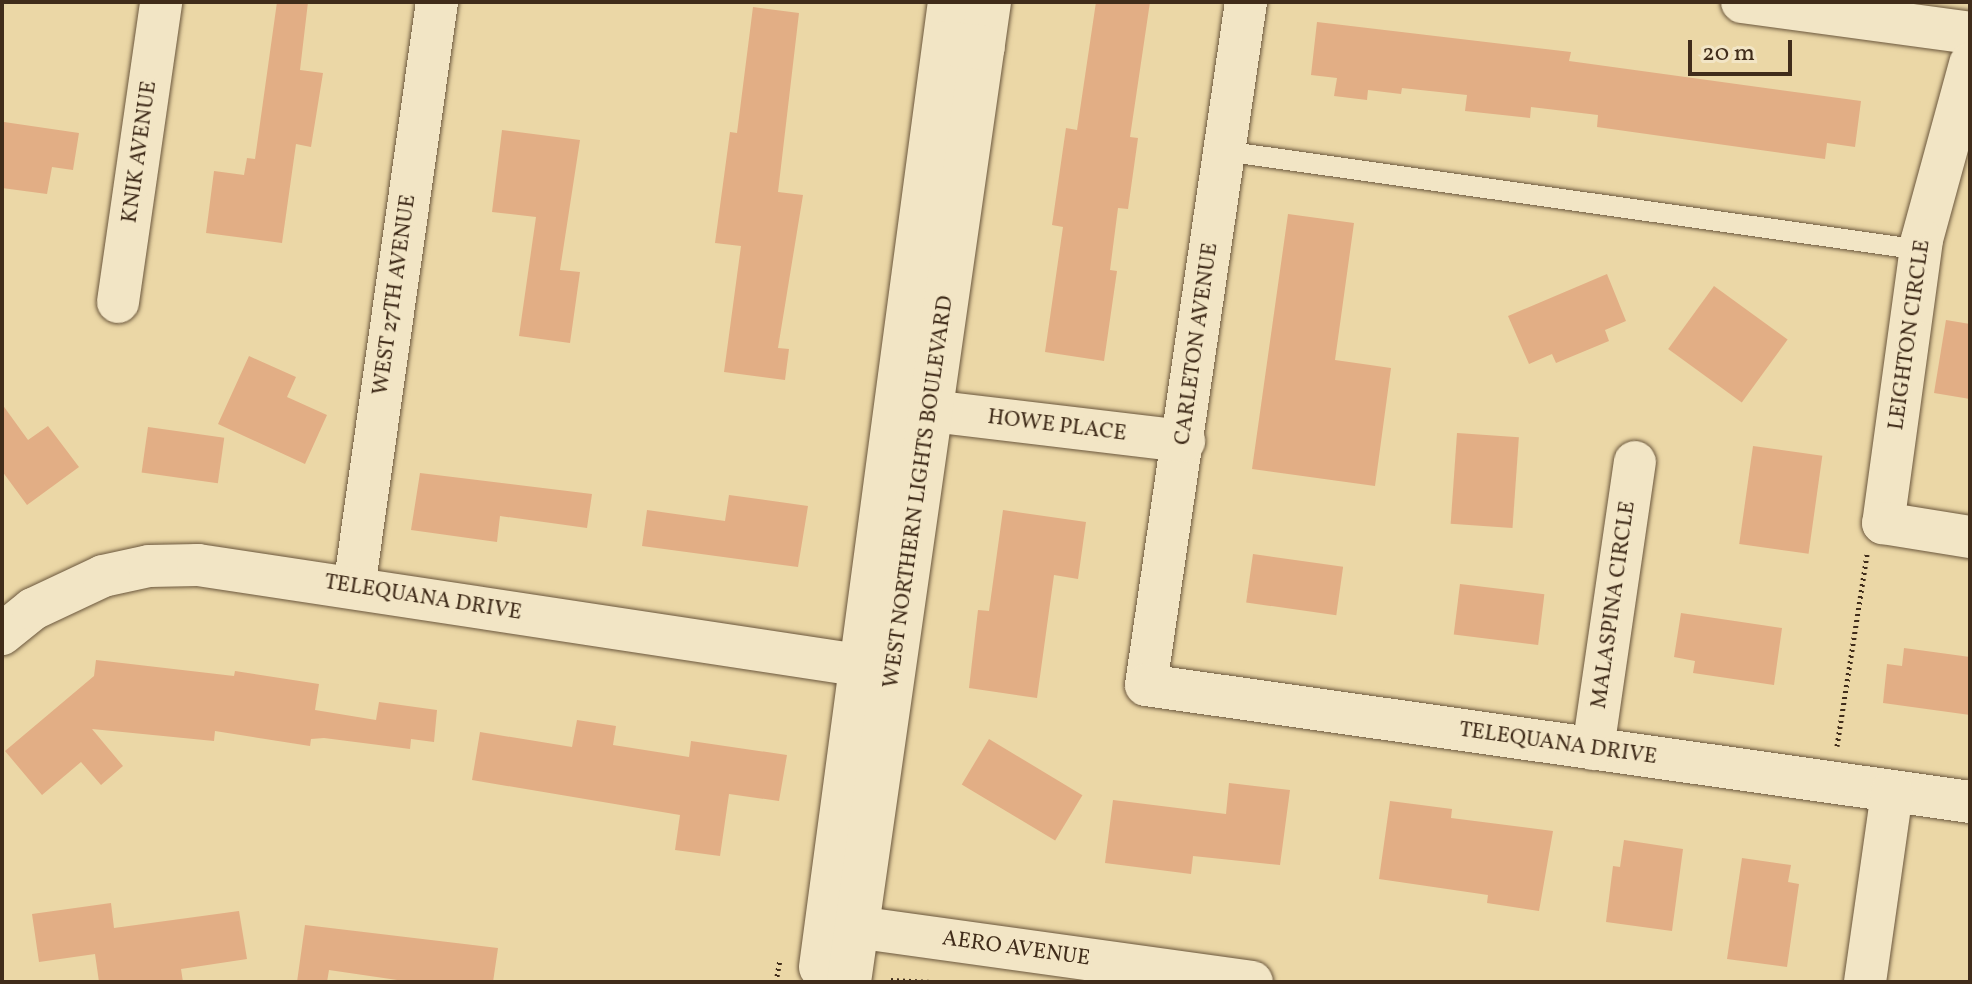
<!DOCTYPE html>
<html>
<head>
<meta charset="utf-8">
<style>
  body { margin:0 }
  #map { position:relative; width:1972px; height:984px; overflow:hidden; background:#ebd7a6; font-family:Vollkorn,serif }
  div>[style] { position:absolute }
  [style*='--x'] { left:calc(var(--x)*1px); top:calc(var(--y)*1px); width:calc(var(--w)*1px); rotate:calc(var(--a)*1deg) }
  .building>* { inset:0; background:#e2ae85; transform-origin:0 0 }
  .path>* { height:5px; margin-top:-2.5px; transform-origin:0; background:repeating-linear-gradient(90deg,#402c1a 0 2px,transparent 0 6px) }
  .roads { filter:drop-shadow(0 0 2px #6b573d) drop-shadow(0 0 2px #6b573d) }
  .service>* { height:20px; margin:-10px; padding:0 10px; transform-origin:10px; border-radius:10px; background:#f2e5c5 }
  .minor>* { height:42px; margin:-21px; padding:0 21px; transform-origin:21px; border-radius:21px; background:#f2e5c5 }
  .tertiary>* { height:44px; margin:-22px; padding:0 22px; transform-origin:22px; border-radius:22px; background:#f2e5c5 }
  .secondary>* { height:44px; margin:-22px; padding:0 22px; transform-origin:22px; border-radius:22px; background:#f2e5c5 }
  span { translate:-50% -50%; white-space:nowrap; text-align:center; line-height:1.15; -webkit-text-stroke:6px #f2e5c5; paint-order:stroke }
  .street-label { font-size:22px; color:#402c1a }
  .frame { position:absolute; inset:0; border:4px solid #402c1a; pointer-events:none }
  .scale { position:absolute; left:1688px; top:40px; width:104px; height:36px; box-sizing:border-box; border:4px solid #402c1a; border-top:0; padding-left:10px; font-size:24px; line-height:28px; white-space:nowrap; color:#402c1a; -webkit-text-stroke:6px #f2e5c5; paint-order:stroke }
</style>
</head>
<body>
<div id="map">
  <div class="building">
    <div style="clip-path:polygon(277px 2px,308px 2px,300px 70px,323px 73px,311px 147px,296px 144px,282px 243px,206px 233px,214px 171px,244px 175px,247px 158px,255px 159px)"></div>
    <div style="clip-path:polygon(1096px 2px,1150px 2px,1130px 137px,1138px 138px,1128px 209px,1118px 208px,1110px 270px,1117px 271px,1104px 361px,1045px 352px,1063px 227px,1052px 225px,1066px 128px,1077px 130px)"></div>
    <div style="clip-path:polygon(753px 7px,799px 13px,778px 192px,803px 195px,778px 348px,789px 349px,785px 380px,724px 372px,741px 246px,715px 243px,730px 132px,737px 133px)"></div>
    <div style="clip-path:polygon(1317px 22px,1571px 52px,1569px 61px,1861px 101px,1855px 147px,1827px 143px,1825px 159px,1597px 127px,1598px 115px,1531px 107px,1530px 118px,1465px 111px,1467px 95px,1402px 88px,1401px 94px,1368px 90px,1367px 100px,1334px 96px,1337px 78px,1311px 75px)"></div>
    <div style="clip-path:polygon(4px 122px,79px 133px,73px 170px,52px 167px,47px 194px,2px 188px)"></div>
    <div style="clip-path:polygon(502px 130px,580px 140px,560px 270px,580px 272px,570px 343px,519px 336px,536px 217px,492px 212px)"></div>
    <div style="clip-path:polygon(1288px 214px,1354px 223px,1335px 360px,1391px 368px,1375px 486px,1252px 469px)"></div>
    <div style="clip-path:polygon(1607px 274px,1626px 321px,1605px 330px,1609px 341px,1556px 363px,1552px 354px,1529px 364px,1508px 316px)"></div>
    <div style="left:1714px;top:286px;width:91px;height:78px;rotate:36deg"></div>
    <div style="clip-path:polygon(1946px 320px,1970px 324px,1970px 399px,1934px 393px)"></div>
    <div style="clip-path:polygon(249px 356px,296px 377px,287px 397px,327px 415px,305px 464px,218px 424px)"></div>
    <div style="clip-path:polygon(2px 404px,28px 440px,48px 426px,79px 467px,27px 505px,2px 471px)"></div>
    <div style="left:148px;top:427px;width:77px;height:46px;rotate:8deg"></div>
    <div style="left:1457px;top:433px;width:62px;height:91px;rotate:4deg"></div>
    <div style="left:1753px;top:446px;width:70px;height:99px;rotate:8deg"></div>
    <div style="clip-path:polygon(420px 473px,592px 494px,587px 528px,500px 516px,497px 542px,411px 530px)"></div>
    <div style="clip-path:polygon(729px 495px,808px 506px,798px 567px,642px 546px,647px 510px,725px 521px)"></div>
    <div style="clip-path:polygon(1003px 510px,1086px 522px,1078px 579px,1054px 575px,1037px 698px,969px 688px,978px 610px,989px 611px)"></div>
    <div style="left:1253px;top:554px;width:91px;height:49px;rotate:8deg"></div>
    <div style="left:1460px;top:584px;width:85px;height:51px;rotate:7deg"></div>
    <div style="clip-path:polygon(1681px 613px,1782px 628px,1774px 685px,1693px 673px,1695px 661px,1674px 657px)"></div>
    <div style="clip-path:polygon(1904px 648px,1970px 657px,1970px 715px,1883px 703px,1887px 664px,1902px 666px)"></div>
    <div style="clip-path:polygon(96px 660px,234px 676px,235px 671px,319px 684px,315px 710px,376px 720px,379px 702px,437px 710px,434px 742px,411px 739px,410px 749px,324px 738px,311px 739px,310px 746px,215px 731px,214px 741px,92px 729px,123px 766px,101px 785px,81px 762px,42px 795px,5px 751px,94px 676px)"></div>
    <div style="clip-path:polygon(577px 720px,616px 726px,613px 745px,689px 757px,691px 741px,787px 755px,779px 801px,729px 794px,720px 856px,675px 850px,680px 815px,472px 780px,480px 732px,572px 747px)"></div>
    <div style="left:989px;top:739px;width:109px;height:53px;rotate:31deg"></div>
    <div style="clip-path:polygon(1229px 783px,1290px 790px,1280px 865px,1193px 856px,1191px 874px,1105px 863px,1113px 800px,1226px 814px)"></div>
    <div style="clip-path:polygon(1390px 801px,1452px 809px,1451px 818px,1553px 831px,1539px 911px,1487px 903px,1488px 895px,1379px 879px)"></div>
    <div style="clip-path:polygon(1624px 840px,1683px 849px,1672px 931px,1606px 922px,1613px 866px,1620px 867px)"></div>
    <div style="clip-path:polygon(1742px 858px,1791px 865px,1788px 882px,1799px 884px,1787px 967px,1727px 959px)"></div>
    <div style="clip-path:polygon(111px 903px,114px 928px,239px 911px,247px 959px,181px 969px,183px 982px,99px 982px,95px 954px,39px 962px,32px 914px)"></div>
    <div style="clip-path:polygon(305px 925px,498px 948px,493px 982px,411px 982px,329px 970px,327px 982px,297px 982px)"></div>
  </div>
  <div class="path">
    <div style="--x:1837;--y:746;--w:194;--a:-81.1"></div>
    <div style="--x:891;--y:980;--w:41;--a:2.8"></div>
    <div style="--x:776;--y:982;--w:22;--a:-80"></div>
  </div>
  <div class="roads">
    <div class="service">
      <div style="--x:1224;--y:151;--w:704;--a:8.08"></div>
    </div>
    <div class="minor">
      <div style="--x:1246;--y:2;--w:690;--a:98.33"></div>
      <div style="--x:1146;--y:685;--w:832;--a:8.08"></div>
      <div style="--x:1742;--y:2;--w:230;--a:7.7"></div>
      <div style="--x:1970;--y:64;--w:182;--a:105.3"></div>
      <div style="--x:1922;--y:240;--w:286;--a:97.8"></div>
      <div style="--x:1883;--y:523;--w:88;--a:9.1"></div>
      <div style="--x:118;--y:302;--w:303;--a:-81.8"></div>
      <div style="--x:931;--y:411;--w:255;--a:6.8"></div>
      <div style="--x:354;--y:588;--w:592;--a:-81.94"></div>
      <div style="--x:2;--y:634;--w:40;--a:-39"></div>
      <div style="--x:33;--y:609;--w:77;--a:-25.2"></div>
      <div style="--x:103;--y:576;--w:47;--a:-12.3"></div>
      <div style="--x:149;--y:566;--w:49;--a:-1.2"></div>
      <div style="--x:198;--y:565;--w:668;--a:8.62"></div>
      <div style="--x:1593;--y:749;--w:290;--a:-81.7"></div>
      <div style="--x:827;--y:923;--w:429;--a:7.9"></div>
      <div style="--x:1865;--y:982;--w:192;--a:-81.9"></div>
    </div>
    <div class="tertiary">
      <div style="--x:821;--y:967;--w:974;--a:-82.39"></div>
      <div style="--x:849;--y:982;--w:990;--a:-81.87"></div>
    </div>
    <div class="secondary">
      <div style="--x:945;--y:43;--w:38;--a:7"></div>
    </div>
  </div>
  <div class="street-label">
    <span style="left:140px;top:152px;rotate:-82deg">KNIK AVENUE</span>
    <span style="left:395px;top:295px;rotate:-82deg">WEST 27TH AVENUE</span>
    <span style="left:1910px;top:335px;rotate:-82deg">LEIGHTON CIRCLE</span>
    <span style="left:1197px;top:344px;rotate:-82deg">CARLETON AVENUE</span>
    <span style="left:1057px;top:426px;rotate:7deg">HOWE PLACE</span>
    <span style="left:919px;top:492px;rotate:-82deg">WEST NORTHERN LIGHTS BOULEVARD</span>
    <span style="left:423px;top:598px;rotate:9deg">TELEQUANA DRIVE</span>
    <span style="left:1614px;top:605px;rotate:-82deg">MALASPINA CIRCLE</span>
    <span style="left:1558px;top:744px;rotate:8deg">TELEQUANA DRIVE</span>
    <span style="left:1016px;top:949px;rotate:8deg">AERO AVENUE</span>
  </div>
  <div class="frame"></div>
  <div class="scale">20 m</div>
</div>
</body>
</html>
